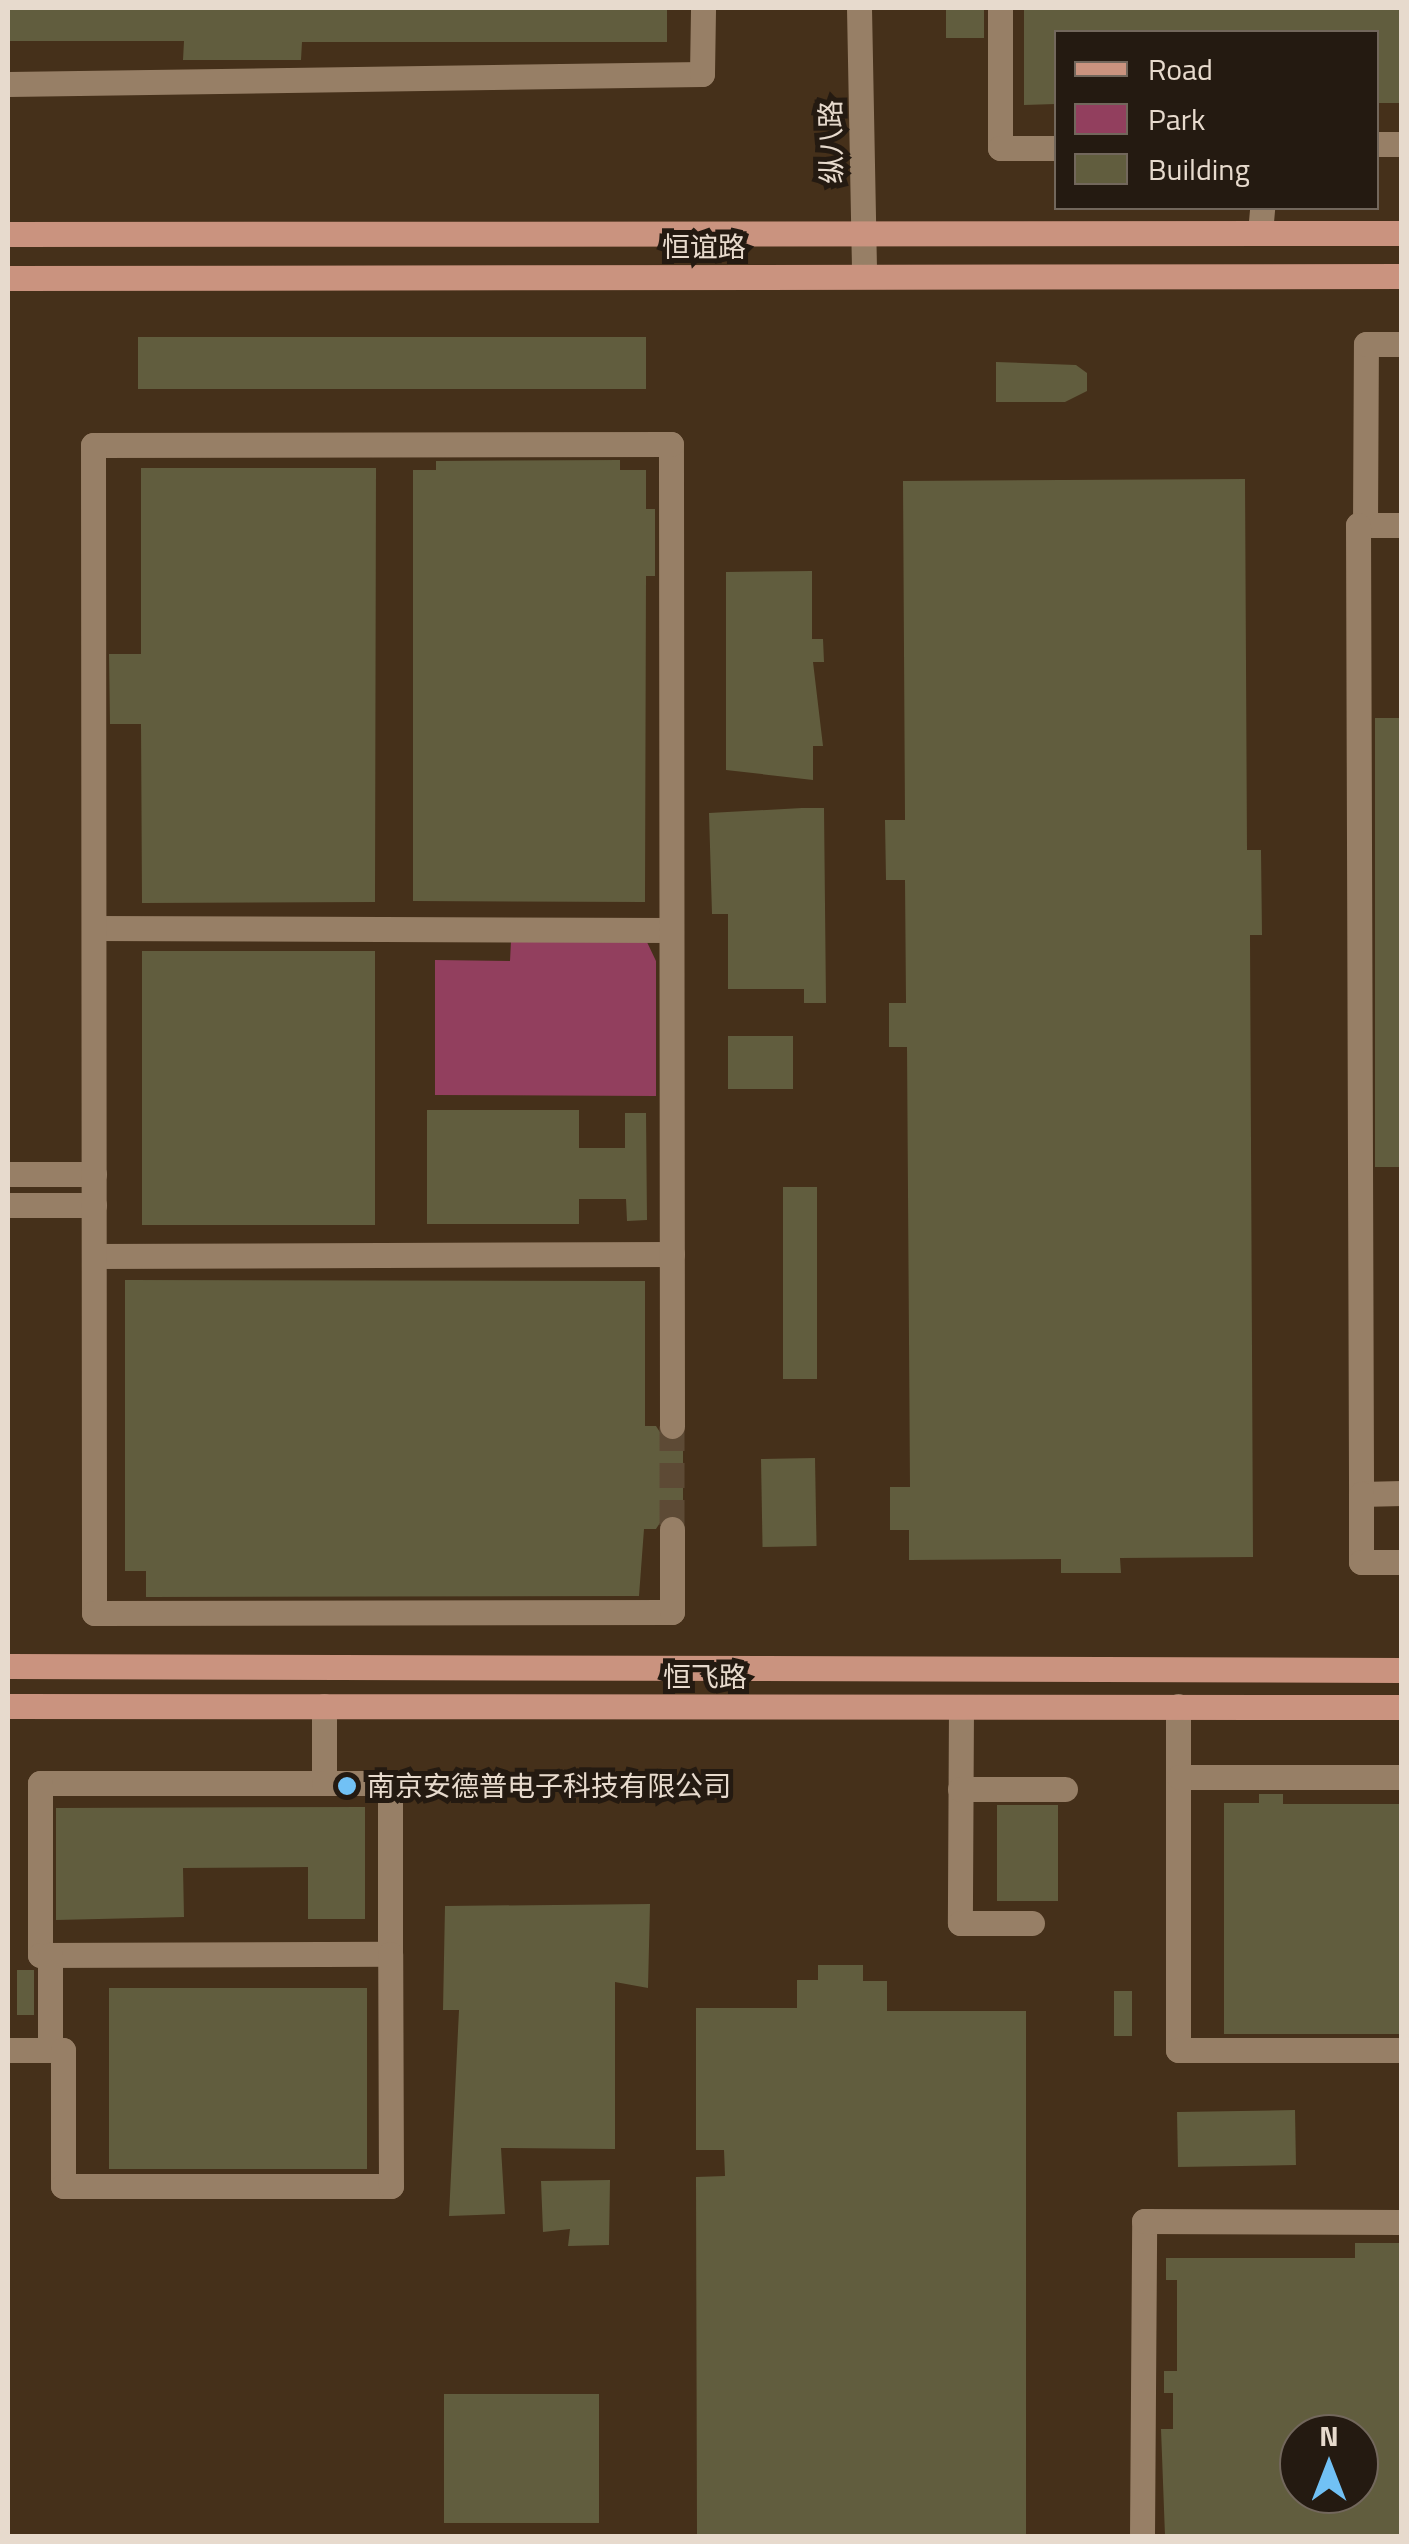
<!DOCTYPE html>
<html>
<head>
<meta charset="utf-8">
<style>
  body { margin:0 }
  #map { position:relative; width:1409px; height:2544px; overflow:hidden; background:#45301a; font-family:"Titillium Web","Noto Sans SC",sans-serif }
  div>[style] { position:absolute }
  [style*='--x'] { left:calc(var(--x)*1px); top:calc(var(--y)*1px); width:calc(var(--w)*1px); rotate:calc(var(--a)*1deg) }
  .green>* { inset:0; background:#923f5e }
  .building>* { inset:0; background:#615d3e; transform-origin:0 0 }
  .minor-tunnel>* { height:25px; margin-top:-12.5px; transform-origin:0; background:repeating-linear-gradient(90deg,#5d4a35 0 25px,transparent 0 37px) }
  .minor>* { height:25px; margin:-12.5px; padding:0 12.5px; transform-origin:12.5px; border-radius:12.5px; background:#977f66 }
  .major>* { height:25px; margin:-12.5px; padding:0 12.5px; transform-origin:12.5px; border-radius:12.5px; background:#ca937f }
  .dots>* { width:28px; height:28px; translate:-50% -50%; box-sizing:border-box; border:5px solid #241a11; border-radius:50% }
  span { translate:-50% -50%; white-space:nowrap; text-align:center; line-height:1.15; -webkit-text-stroke:10px #241a11; paint-order:stroke }
  .street-label { font-size:28px; color:#e7dacd }
  .poi-label { font-size:28px; color:#e7dacd }
  .left { translate:0 -50%; text-align:left }
  .frame { position:absolute; inset:0; border:10px solid #e7dacd; pointer-events:none }
  .legend { position:absolute; left:1054px; top:30px; width:325px; height:180px; box-sizing:border-box; background:#241a11; border:2px solid #72675c; margin:0; padding:12px 18px; list-style:none; font-size:30px; color:#e7dacd }
  .legend li { display:flex; align-items:center; gap:20px; height:50px }
  .legend b { width:50px; border:2px solid #72675c }
  .north { position:absolute; left:1279px; top:2414px; width:100px; height:100px; box-sizing:border-box; background:#241a11; border:2px solid #72675c; border-radius:50%; rotate:0deg; font-size:28px; font-weight:700; line-height:40px; text-align:center; color:#e7dacd }
  .north::after { content:''; display:block; margin:auto; width:35px; height:45px; background:#71c1f5; clip-path:polygon(50% 0,100% 100%,50% 72%,0 100%) }
</style>
</head>
<body>
<div id="map">
  <div class="green">
    <div style="clip-path:polygon(646px 940px,656px 961px,656px 1096px,435px 1095px,435px 960px,510px 961px,511px 941px)"></div>
  </div>
  <div class="building">
    <div style="clip-path:polygon(8px 8px,667px 8px,667px 42px,302px 42px,301px 60px,183px 60px,184px 41px,8px 41px)"></div>
    <div style="left:946px;top:8px;width:38px;height:30px"></div>
    <div style="clip-path:polygon(1024px 8px,1402px 8px,1402px 103px,1376px 103px,1376px 32px,1056px 32px,1056px 104px,1024px 105px)"></div>
    <div style="left:138px;top:337px;width:508px;height:52px"></div>
    <div style="clip-path:polygon(996px 362px,1076px 365px,1087px 373px,1087px 391px,1065px 402px,996px 402px)"></div>
    <div style="clip-path:polygon(620px 460px,620px 470px,646px 470px,646px 509px,655px 509px,655px 576px,646px 576px,645px 902px,413px 901px,413px 470px,436px 470px,436px 461px)"></div>
    <div style="clip-path:polygon(141px 468px,376px 468px,375px 902px,142px 903px,141px 724px,110px 724px,109px 654px,141px 654px)"></div>
    <div style="clip-path:polygon(1245px 479px,1247px 850px,1261px 850px,1262px 935px,1250px 935px,1253px 1557px,1120px 1558px,1121px 1573px,1061px 1573px,1061px 1559px,909px 1560px,909px 1530px,890px 1530px,890px 1487px,910px 1487px,907px 1047px,889px 1047px,889px 1003px,906px 1003px,905px 880px,886px 880px,885px 820px,905px 820px,903px 481px)"></div>
    <div style="clip-path:polygon(812px 571px,812px 639px,823px 639px,824px 662px,813px 662px,823px 746px,813px 746px,813px 780px,726px 770px,726px 572px)"></div>
    <div style="left:1375px;top:718px;width:27px;height:449px"></div>
    <div style="clip-path:polygon(802px 808px,824px 808px,826px 1003px,804px 1003px,804px 989px,728px 989px,728px 914px,712px 914px,709px 813px)"></div>
    <div style="left:142px;top:951px;width:233px;height:274px"></div>
    <div style="left:728px;top:1036px;width:65px;height:53px"></div>
    <div style="clip-path:polygon(427px 1110px,579px 1110px,579px 1148px,625px 1148px,625px 1113px,646px 1113px,647px 1220px,627px 1221px,626px 1199px,579px 1199px,579px 1224px,427px 1224px)"></div>
    <div style="left:817px;top:1187px;width:192px;height:34px;rotate:90deg"></div>
    <div style="clip-path:polygon(125px 1280px,645px 1281px,645px 1426px,656px 1426px,665px 1440px,683px 1437px,683px 1518px,665px 1515px,656px 1529px,644px 1529px,639px 1596px,146px 1597px,146px 1571px,125px 1571px)"></div>
    <div style="left:815px;top:1458px;width:88px;height:54px;rotate:89deg"></div>
    <div style="clip-path:polygon(1259px 1794px,1283px 1794px,1283px 1804px,1402px 1804px,1402px 2034px,1224px 2034px,1224px 1803px,1259px 1803px)"></div>
    <div style="left:997px;top:1805px;width:61px;height:96px"></div>
    <div style="clip-path:polygon(365px 1807px,365px 1919px,308px 1919px,308px 1867px,183px 1868px,184px 1917px,56px 1920px,56px 1808px)"></div>
    <div style="clip-path:polygon(650px 1904px,648px 1988px,615px 1982px,615px 2149px,501px 2148px,505px 2214px,449px 2216px,459px 2010px,443px 2010px,445px 1906px)"></div>
    <div style="clip-path:polygon(818px 1965px,863px 1965px,863px 1981px,887px 1981px,887px 2011px,1026px 2011px,1026px 2536px,697px 2536px,696px 2177px,725px 2176px,724px 2150px,696px 2150px,696px 2008px,797px 2008px,797px 1980px,818px 1980px)"></div>
    <div style="left:17px;top:1970px;width:17px;height:45px"></div>
    <div style="left:109px;top:1988px;width:258px;height:181px"></div>
    <div style="left:1114px;top:1991px;width:18px;height:45px"></div>
    <div style="left:1295px;top:2110px;width:55px;height:118px;rotate:89deg"></div>
    <div style="clip-path:polygon(610px 2180px,609px 2245px,568px 2246px,570px 2229px,543px 2232px,541px 2181px)"></div>
    <div style="clip-path:polygon(evenodd,1355px 2243px,1402px 2243px,1402px 2536px,1165px 2536px,1161px 2429px,1173px 2429px,1173px 2393px,1164px 2393px,1164px 2371px,1177px 2371px,1177px 2280px,1166px 2280px,1166px 2258px,1355px 2258px,1355px 2243px,1299px 2434px,1359px 2434px,1359px 2494px,1299px 2494px,1299px 2434px)"></div>
    <div style="left:599px;top:2394px;width:129px;height:155px;rotate:90deg"></div>
  </div>
  <div class="minor-tunnel">
    <div style="--x:672;--y:1426;--w:103;--a:90"></div>
  </div>
  <div class="minor">
    <div style="--x:859;--y:8;--w:268;--a:88.9"></div>
    <div style="--x:1000;--y:8;--w:140;--a:90"></div>
    <div style="--x:1000;--y:148;--w:56;--a:0"></div>
    <div style="--x:8;--y:84;--w:694;--a:-0.83"></div>
    <div style="--x:702;--y:74;--w:66;--a:-89.1"></div>
    <div style="--x:1376;--y:144;--w:26;--a:0"></div>
    <div style="--x:1260;--y:233;--w:25;--a:-85"></div>
    <div style="--x:1365;--y:525;--w:181;--a:-89.7"></div>
    <div style="--x:1366;--y:344;--w:36;--a:0"></div>
    <div style="--x:1402;--y:525;--w:44;--a:180"></div>
    <div style="--x:1358;--y:525;--w:969;--a:89.82"></div>
    <div style="--x:1361;--y:1494;--w:41;--a:-1.4"></div>
    <div style="--x:94;--y:928;--w:577;--a:0.2"></div>
    <div style="--x:8;--y:1174;--w:86;--a:0"></div>
    <div style="--x:8;--y:1205;--w:86;--a:0"></div>
    <div style="--x:94;--y:1256;--w:578;--a:-0.2"></div>
    <div style="--x:672;--y:1426;--w:982;--a:-90.06"></div>
    <div style="--x:671;--y:444;--w:578;--a:179.9"></div>
    <div style="--x:93;--y:445;--w:1168;--a:89.95"></div>
    <div style="--x:94;--y:1613;--w:578;--a:-0.1"></div>
    <div style="--x:672;--y:1612;--w:83;--a:-90"></div>
    <div style="--x:1361;--y:1494;--w:68;--a:90"></div>
    <div style="--x:1361;--y:1562;--w:41;--a:0"></div>
    <div style="--x:324;--y:1706;--w:77;--a:90"></div>
    <div style="--x:324;--y:1783;--w:284;--a:180"></div>
    <div style="--x:40;--y:1783;--w:172;--a:90"></div>
    <div style="--x:40;--y:1955;--w:350;--a:-0.2"></div>
    <div style="--x:390;--y:1954;--w:171;--a:-90"></div>
    <div style="--x:390;--y:1783;--w:66;--a:180"></div>
    <div style="--x:1178;--y:1706;--w:344;--a:90"></div>
    <div style="--x:1178;--y:2050;--w:224;--a:0"></div>
    <div style="--x:961;--y:1707;--w:216;--a:90.3"></div>
    <div style="--x:960;--y:1923;--w:72;--a:0"></div>
    <div style="--x:1179;--y:1777;--w:223;--a:0"></div>
    <div style="--x:960;--y:1789;--w:105;--a:0"></div>
    <div style="--x:50;--y:1955;--w:95;--a:90"></div>
    <div style="--x:8;--y:2050;--w:55;--a:0"></div>
    <div style="--x:63;--y:2050;--w:136;--a:90"></div>
    <div style="--x:63;--y:2186;--w:328;--a:0"></div>
    <div style="--x:391;--y:2186;--w:232;--a:-90.2"></div>
    <div style="--x:1142;--y:2536;--w:315;--a:-89.6"></div>
    <div style="--x:1144;--y:2221;--w:258;--a:0.2"></div>
  </div>
  <div class="major">
    <div style="--x:8;--y:234;--w:1394;--a:-0.04"></div>
    <div style="--x:8;--y:278;--w:1394;--a:-0.08"></div>
    <div style="--x:8;--y:1666;--w:1394;--a:0.16"></div>
    <div style="--x:8;--y:1706;--w:1394;--a:0.04"></div>
  </div>
  <div class="dots">
    <div style="left:347px;top:1786px;background:#71c1f5"></div>
  </div>
  <div class="street-label">
    <span style="left:831px;top:142px;rotate:-91deg">纵八路</span>
    <span style="left:704px;top:247px">恒谊路</span>
    <span style="left:705px;top:1677px">恒飞路</span>
  </div>
  <div class="poi-label">
    <span class="left" style="left:367px;top:1786px">南京安德普电子科技有限公司</span>
  </div>
  <div class="frame"></div>
  <ul class="legend">
  <li><b style="height:12px;background:#ca937f"></b>Road</li>
  <li><b style="height:28px;background:#923f5e"></b>Park</li>
  <li><b style="height:28px;background:#615d3e"></b>Building</li>
  </ul>
  <div class="north">N</div>
</div>
</body>
</html>
